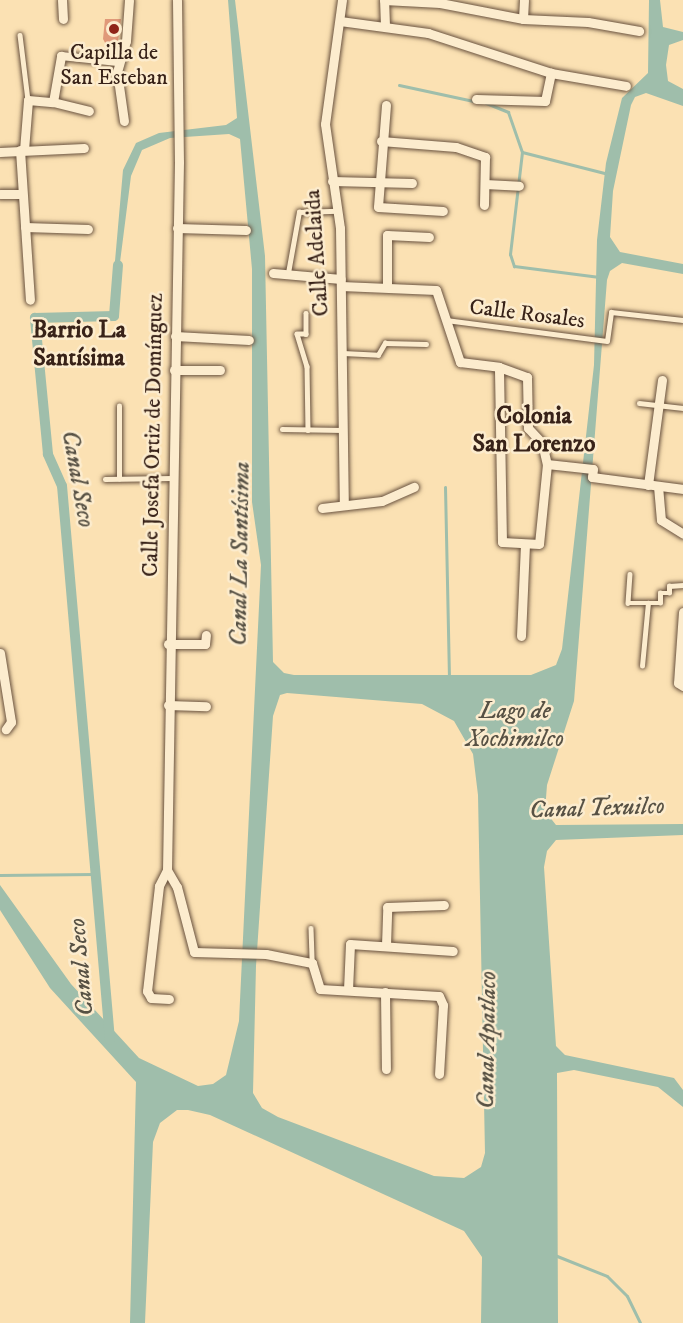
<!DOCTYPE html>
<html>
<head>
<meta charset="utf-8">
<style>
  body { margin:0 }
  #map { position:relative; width:683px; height:1323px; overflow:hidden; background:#fbe1b3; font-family:"IM FELL DW Pica",serif }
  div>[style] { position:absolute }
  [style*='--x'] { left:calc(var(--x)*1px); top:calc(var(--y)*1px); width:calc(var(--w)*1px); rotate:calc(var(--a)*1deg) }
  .water>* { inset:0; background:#9fbeab }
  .stream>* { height:3px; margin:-1.5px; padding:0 1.5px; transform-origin:1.5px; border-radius:1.5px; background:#9fbeab }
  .canal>* { height:10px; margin:-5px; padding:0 5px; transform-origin:5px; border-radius:5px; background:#9fbeab }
  .building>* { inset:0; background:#e09979 }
  .roads { filter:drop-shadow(0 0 2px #69523f) drop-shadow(0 0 2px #69523f) }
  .service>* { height:4.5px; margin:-2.25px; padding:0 2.25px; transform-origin:2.25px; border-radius:2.25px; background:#fcecce }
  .pedestrian>* { height:8px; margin:-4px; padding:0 4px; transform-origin:4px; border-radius:4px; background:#fcecce }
  .minor>* { height:9px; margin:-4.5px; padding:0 4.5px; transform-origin:4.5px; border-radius:4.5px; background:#fcecce }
  .dots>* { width:16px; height:16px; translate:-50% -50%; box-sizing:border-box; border:3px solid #fcecce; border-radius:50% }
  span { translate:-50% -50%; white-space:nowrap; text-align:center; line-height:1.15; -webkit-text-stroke:5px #fcecce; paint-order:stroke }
  .poi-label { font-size:22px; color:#382218 }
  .street-label { font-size:22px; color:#382218 }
  .neighbourhood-label { font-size:24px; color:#382218; font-weight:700 }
  .water-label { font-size:24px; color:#575144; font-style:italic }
</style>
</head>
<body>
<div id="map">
  <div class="water">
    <div style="clip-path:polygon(evenodd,228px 0,235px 0,265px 256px,273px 662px,284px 673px,294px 675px,531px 675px,556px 665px,562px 649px,594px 365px,597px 240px,606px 163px,622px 98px,648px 73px,649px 0,660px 0,663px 27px,683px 32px,683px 40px,669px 45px,666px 65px,668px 81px,683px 89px,683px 106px,646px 93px,635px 97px,631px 105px,613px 191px,610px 237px,620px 252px,683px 264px,683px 274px,622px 263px,610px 271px,607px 280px,574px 701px,547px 785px,545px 811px,556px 825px,683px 824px,683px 835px,556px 840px,547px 851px,544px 867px,556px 1046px,565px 1055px,674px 1078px,683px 1090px,683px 1107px,658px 1087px,574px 1070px,557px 1073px,558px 1323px,481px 1323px,482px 1257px,464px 1231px,210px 1115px,188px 1110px,177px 1110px,160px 1123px,153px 1142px,145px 1323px,130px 1323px,136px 1082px,50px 988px,0 910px,0 885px,71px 984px,139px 1058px,198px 1086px,213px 1084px,226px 1075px,239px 1021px,261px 565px,252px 502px,252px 269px,240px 139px,229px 134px,170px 138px,142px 150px,131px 176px,118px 278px,115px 261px,123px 170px,136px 143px,159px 133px,226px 125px,237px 118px,228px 0,287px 693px,422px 704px,454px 721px,473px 754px,478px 795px,485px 1153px,481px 1167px,464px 1178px,434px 1176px,278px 1117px,262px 1108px,253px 1093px,256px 966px,273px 716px,280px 695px,287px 693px)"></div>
  </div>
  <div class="stream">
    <div style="--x:399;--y:85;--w:76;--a:12.2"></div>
    <div style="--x:486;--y:103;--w:24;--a:22"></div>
    <div style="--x:508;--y:112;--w:42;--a:70.7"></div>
    <div style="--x:522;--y:152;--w:89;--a:14.3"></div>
    <div style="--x:522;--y:152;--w:103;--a:96.7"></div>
    <div style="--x:510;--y:254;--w:13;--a:72"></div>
    <div style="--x:514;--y:266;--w:86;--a:7.4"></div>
    <div style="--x:445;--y:487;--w:190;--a:88.8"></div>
    <div style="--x:0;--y:875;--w:94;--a:-0.6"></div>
    <div style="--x:552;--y:1254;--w:59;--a:21.8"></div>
    <div style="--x:607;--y:1276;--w:28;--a:45"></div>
    <div style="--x:627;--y:1296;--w:30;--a:64"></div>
  </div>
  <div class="canal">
    <div style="--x:110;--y:1040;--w:556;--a:-94.95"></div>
    <div style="--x:62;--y:486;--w:35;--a:-114"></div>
    <div style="--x:48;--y:454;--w:137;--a:-95.5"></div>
    <div style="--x:35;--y:318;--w:79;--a:-1.5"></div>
    <div style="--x:114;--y:316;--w:51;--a:-85.5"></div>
  </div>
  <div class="building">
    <div style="clip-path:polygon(105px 19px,121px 19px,117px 49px,109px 50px,103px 39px)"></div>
  </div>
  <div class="roads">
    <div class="service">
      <div style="--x:20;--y:35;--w:65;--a:83"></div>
      <div style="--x:288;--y:273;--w:62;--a:-79.8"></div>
      <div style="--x:299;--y:212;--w:38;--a:-2"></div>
      <div style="--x:306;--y:313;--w:21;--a:90"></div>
      <div style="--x:306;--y:334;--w:9;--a:180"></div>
      <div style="--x:297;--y:334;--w:34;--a:73"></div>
      <div style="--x:307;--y:366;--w:64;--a:89.1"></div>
      <div style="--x:446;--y:320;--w:162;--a:7.4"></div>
      <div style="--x:607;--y:341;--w:29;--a:-82"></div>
      <div style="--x:611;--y:312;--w:72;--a:6.3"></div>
      <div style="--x:343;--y:353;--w:35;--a:3"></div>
      <div style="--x:378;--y:355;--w:14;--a:-60"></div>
      <div style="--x:385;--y:343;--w:41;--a:1.4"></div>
      <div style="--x:639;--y:403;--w:44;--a:6.5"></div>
      <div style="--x:282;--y:429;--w:61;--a:0.9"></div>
      <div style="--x:105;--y:479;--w:67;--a:-0.9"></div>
      <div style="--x:119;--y:479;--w:73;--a:-90"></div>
      <div style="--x:630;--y:574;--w:29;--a:94"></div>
      <div style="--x:628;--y:603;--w:32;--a:0"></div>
      <div style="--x:660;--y:603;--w:10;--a:-90"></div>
      <div style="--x:660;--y:593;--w:9;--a:0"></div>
      <div style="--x:669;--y:593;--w:7;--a:-90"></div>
      <div style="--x:669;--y:586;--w:14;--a:-4"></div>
      <div style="--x:642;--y:666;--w:63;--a:-84.6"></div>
      <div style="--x:311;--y:928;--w:35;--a:88"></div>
    </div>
    <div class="pedestrian">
      <div style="--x:61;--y:56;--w:57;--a:6"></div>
    </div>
    <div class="minor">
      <div style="--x:62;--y:0;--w:19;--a:87"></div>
      <div style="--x:177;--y:0;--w:162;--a:89.3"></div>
      <div style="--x:179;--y:162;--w:708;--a:90.97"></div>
      <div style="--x:167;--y:870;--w:20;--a:60"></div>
      <div style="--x:177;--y:887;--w:67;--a:75.3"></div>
      <div style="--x:194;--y:952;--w:72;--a:1.6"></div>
      <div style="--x:266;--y:954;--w:47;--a:11.1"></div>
      <div style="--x:312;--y:963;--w:27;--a:73"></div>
      <div style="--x:320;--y:989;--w:119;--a:3.4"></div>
      <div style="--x:439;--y:996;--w:10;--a:66"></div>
      <div style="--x:443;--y:1005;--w:69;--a:93.3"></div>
      <div style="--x:342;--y:0;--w:125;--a:97.8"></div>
      <div style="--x:325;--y:124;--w:105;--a:81.8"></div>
      <div style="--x:340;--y:228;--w:276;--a:89.2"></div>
      <div style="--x:523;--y:19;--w:19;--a:-87"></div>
      <div style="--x:340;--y:21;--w:89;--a:7.8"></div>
      <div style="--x:428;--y:33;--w:129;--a:18"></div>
      <div style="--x:551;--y:73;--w:76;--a:9.8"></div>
      <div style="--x:385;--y:26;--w:26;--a:-92"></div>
      <div style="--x:384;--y:0;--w:56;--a:3.1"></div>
      <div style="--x:440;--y:3;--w:85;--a:10.9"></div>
      <div style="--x:523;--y:19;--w:65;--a:2.6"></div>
      <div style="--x:588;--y:22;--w:52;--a:10"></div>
      <div style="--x:476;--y:99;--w:69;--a:1.7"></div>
      <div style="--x:545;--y:101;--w:29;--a:-78"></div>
      <div style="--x:53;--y:102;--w:37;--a:14"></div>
      <div style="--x:386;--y:105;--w:102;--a:94.5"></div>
      <div style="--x:378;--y:207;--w:65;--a:3.5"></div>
      <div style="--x:124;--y:121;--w:49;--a:-98.1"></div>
      <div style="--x:117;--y:72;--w:32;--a:-74"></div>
      <div style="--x:126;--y:41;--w:41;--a:-85.8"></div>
      <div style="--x:381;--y:141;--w:75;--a:4.6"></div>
      <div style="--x:456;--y:147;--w:31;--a:19"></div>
      <div style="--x:485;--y:157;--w:48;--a:91.2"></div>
      <div style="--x:20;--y:150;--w:150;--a:86.2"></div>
      <div style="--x:24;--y:150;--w:50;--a:-85.4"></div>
      <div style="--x:28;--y:100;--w:25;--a:5"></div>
      <div style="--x:53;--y:102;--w:47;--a:-80.1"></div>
      <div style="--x:0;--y:152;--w:84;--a:-2.7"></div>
      <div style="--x:332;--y:181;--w:80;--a:1.4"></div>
      <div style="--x:485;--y:184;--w:34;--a:3"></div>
      <div style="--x:0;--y:194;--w:20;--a:0"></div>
      <div style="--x:25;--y:227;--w:63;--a:1.8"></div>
      <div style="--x:177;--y:228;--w:69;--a:1.7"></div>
      <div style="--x:273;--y:273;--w:68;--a:5"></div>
      <div style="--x:341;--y:286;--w:95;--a:2.4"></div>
      <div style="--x:436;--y:290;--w:76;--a:71.6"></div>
      <div style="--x:460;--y:362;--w:39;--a:7"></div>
      <div style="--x:499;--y:367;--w:30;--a:20"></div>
      <div style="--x:527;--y:377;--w:51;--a:88.9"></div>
      <div style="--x:528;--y:428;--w:21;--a:47"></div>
      <div style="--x:542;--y:443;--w:22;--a:77"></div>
      <div style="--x:547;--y:464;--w:80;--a:95.7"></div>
      <div style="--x:539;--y:544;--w:37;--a:-177"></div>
      <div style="--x:502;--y:542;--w:175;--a:-91"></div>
      <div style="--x:387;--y:287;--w:52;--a:-90"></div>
      <div style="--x:387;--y:235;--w:42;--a:2.7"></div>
      <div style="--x:175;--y:336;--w:74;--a:3.1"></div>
      <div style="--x:174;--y:370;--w:46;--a:0"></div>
      <div style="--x:547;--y:464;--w:46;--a:6.2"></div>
      <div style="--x:593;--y:469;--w:8;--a:97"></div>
      <div style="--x:592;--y:477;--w:92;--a:7.5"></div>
      <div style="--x:648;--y:485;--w:106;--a:-82.4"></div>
      <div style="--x:658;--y:486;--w:34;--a:85"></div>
      <div style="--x:661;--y:520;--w:26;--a:32"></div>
      <div style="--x:322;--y:508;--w:60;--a:-6.7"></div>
      <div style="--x:382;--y:501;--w:35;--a:-24"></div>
      <div style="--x:683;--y:612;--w:71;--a:94"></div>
      <div style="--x:678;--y:683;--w:6;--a:31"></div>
      <div style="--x:521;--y:636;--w:92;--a:-87.5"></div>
      <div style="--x:168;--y:644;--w:37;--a:0"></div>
      <div style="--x:205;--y:644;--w:9;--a:-84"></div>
      <div style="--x:0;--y:653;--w:70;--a:80.9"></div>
      <div style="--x:11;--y:722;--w:9;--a:126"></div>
      <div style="--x:168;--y:705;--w:38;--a:2"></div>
      <div style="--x:167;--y:870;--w:18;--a:117"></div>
      <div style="--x:159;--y:886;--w:106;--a:96.5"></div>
      <div style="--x:147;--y:991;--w:8;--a:60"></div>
      <div style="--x:151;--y:998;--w:18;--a:3"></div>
      <div style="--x:386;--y:945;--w:38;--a:-88"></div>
      <div style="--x:387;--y:907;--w:57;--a:-2"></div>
      <div style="--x:348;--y:990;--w:46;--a:-87.5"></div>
      <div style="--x:350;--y:944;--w:103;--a:3.9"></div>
      <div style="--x:385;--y:992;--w:77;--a:89.3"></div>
    </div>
  </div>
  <div class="dots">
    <div style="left:114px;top:29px;background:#8f2418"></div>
  </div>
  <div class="poi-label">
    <span style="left:114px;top:65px">Capilla de<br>San Esteban</span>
  </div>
  <div class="street-label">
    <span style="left:317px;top:253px;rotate:-94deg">Calle Adelaida</span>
    <span style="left:527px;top:314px;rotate:7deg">Calle Rosales</span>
    <span style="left:153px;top:435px;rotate:-89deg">Calle Josefa Ortiz de Domínguez</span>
  </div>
  <div class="neighbourhood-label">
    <span style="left:79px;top:345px">Barrio La<br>Santísima</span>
    <span style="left:534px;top:431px">Colonia<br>San Lorenzo</span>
  </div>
  <div class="water-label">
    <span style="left:77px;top:479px;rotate:80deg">Canal Seco</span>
    <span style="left:241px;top:554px;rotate:-89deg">Canal La Santísima</span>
    <span style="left:515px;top:726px">Lago de<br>Xochimilco</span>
    <span style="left:597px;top:809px;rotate:-2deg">Canal Texuilco</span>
    <span style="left:82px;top:967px;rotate:-95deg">Canal Seco</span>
    <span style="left:488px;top:1040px;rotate:-89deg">Canal Apatlaco</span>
  </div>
</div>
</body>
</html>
